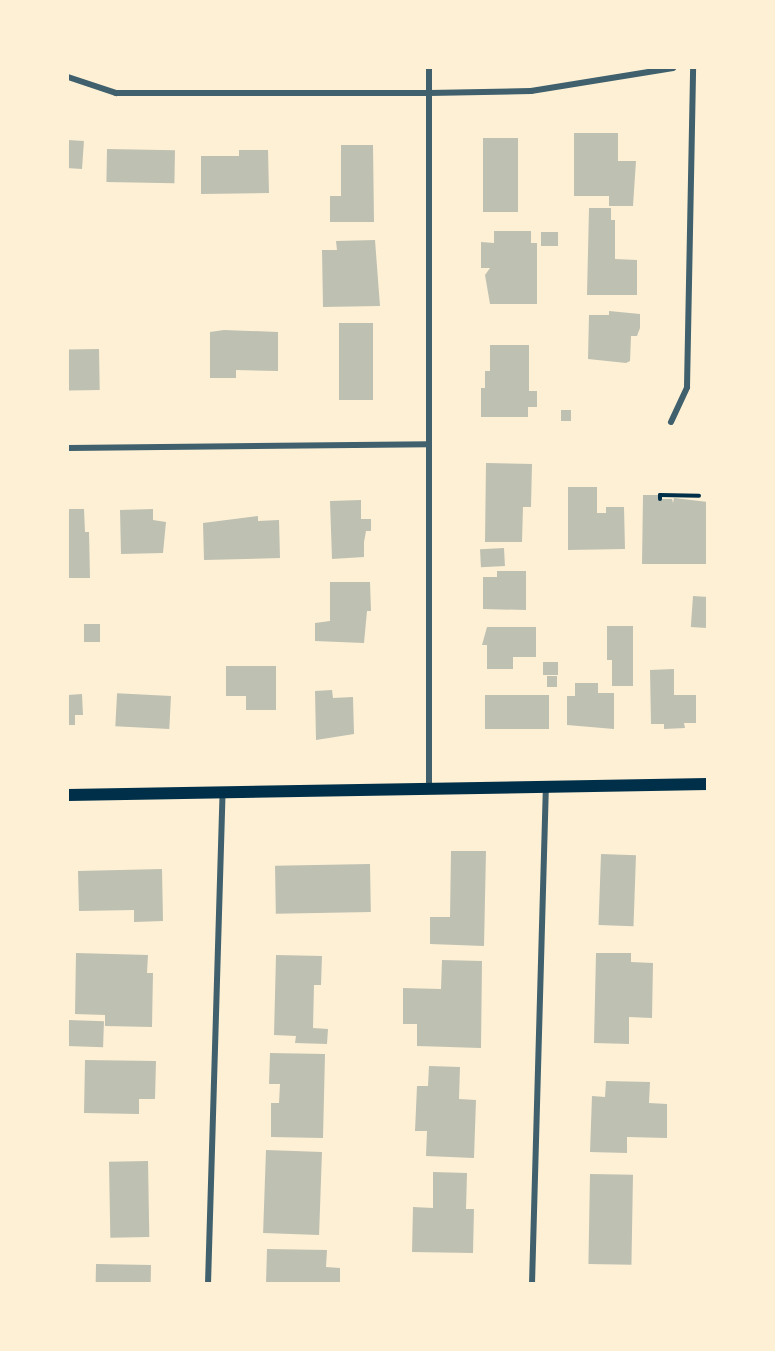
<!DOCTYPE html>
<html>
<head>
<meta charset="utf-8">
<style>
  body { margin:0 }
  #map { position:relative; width:775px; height:1351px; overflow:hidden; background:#fdf0d5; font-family:"DejaVu Sans",sans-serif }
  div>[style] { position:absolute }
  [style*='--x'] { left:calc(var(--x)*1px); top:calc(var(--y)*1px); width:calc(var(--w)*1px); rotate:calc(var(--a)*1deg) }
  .building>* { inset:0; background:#bec0b2; transform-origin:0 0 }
  .path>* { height:4px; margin:-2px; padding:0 2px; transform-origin:2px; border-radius:2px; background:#003049 }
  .minor>* { height:6px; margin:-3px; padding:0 3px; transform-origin:3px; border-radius:3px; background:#3f606c }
  .secondary>* { height:12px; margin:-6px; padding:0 6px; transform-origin:6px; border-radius:6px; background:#003049 }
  span { translate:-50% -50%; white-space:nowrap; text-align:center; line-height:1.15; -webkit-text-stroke:4.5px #fdf0d5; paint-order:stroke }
  .frame { position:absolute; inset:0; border:69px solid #fdf0d5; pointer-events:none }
</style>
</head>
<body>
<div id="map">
  <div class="building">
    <div style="clip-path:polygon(574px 133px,618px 133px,618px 161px,636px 161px,633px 206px,609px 206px,609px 196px,574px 196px)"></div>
    <div style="left:483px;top:138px;width:35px;height:74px"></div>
    <div style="left:68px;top:140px;width:16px;height:28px;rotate:4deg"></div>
    <div style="clip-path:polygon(341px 145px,373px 145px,374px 222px,330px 222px,330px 196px,341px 196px)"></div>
    <div style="left:107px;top:149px;width:68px;height:33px;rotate:1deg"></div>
    <div style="clip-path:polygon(239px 150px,268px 150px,269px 193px,201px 194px,201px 156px,239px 156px)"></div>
    <div style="clip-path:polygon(589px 208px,611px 208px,611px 220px,615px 220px,615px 259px,637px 260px,637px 295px,587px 295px)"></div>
    <div style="clip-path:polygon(494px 231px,531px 231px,531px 243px,537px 243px,537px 304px,490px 304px,485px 275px,490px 268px,481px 268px,481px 242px,494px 243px)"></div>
    <div style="left:541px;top:232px;width:17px;height:14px"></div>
    <div style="clip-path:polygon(375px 240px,380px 306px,323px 307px,322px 250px,337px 250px,336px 241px)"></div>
    <div style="clip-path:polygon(609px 311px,640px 314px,640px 328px,637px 336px,631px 336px,630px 361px,626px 363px,588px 359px,589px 315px,609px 315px)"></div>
    <div style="left:339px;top:323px;width:34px;height:77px"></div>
    <div style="clip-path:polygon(224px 330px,278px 332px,278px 371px,236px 370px,236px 378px,210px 378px,210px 332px)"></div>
    <div style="clip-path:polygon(490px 345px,529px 345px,529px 391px,537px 391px,537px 407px,528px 407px,528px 417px,481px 417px,481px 388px,485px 388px,485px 371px,490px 371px)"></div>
    <div style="left:99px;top:349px;width:41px;height:31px;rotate:89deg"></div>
    <div style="left:561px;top:410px;width:10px;height:11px"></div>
    <div style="clip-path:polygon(486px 463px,532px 464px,531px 507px,523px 507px,522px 542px,485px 542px)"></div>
    <div style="clip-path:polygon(568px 487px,597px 487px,597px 513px,606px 513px,606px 507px,624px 507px,625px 549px,568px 550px)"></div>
    <div style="clip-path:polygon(643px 495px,658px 495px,658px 499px,672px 499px,673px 503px,674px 498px,708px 502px,708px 564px,642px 564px)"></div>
    <div style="clip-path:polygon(361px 500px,361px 519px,371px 519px,371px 531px,366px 531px,364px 542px,364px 557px,332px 559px,330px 501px)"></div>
    <div style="clip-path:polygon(68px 509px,84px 509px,85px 532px,89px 532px,90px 578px,68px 578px)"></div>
    <div style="clip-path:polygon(153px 509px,153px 520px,166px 522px,163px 553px,121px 554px,120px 510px)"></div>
    <div style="clip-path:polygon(258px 516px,258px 521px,279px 520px,280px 558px,204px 560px,203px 523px)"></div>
    <div style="left:504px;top:548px;width:18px;height:24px;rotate:87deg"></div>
    <div style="clip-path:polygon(497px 571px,526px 571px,526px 610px,483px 609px,483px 577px,497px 577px)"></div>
    <div style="clip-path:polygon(330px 582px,370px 582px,371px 611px,367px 611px,364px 643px,315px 641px,315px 623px,330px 621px)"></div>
    <div style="left:693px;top:596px;width:15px;height:31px;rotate:4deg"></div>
    <div style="left:84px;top:624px;width:16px;height:18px"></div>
    <div style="clip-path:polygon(607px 626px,633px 626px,633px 686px,612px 686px,612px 660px,607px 660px)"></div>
    <div style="clip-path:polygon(487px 627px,536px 627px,536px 657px,513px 657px,513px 669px,487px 669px,487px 645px,482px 645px)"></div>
    <div style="left:543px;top:662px;width:15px;height:13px"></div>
    <div style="clip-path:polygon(226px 666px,276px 666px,276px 710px,246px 710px,246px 696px,226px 696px)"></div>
    <div style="clip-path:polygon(674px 669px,674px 695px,696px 695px,696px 723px,684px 723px,685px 728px,664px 729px,664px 724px,651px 724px,650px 670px)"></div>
    <div style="left:547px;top:676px;width:10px;height:11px"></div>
    <div style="clip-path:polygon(575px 683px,598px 683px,598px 693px,614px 693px,614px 729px,567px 725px,567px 696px,575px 696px)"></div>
    <div style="clip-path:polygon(332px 690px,333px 698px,353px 697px,354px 734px,316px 740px,315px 691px)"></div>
    <div style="clip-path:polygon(82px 694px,83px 715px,75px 715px,75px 725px,68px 725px,68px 695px)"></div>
    <div style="left:549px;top:695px;width:34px;height:64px;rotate:90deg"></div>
    <div style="left:171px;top:696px;width:33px;height:54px;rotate:93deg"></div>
    <div style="clip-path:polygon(451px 851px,486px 851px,484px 946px,430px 944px,430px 917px,450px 917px)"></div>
    <div style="left:601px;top:854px;width:35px;height:71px;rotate:2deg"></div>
    <div style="left:370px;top:864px;width:48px;height:95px;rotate:89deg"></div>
    <div style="clip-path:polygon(162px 869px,163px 921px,134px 922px,134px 910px,79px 911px,78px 871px)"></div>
    <div style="clip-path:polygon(76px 953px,148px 955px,147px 973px,153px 973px,152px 1027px,105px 1026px,105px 1015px,75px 1014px)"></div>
    <div style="clip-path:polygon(596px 953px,631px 953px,631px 962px,653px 963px,652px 1018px,629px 1017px,629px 1044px,594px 1043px)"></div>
    <div style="clip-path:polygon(276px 955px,322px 956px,321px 985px,314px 985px,313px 1028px,328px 1029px,327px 1044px,295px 1043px,296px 1036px,274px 1035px)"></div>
    <div style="clip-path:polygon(442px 960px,482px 961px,481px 1048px,417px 1046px,417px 1024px,403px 1024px,403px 988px,441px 989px)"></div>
    <div style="left:68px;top:1020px;width:36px;height:26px;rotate:2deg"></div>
    <div style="clip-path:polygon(270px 1053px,325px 1054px,323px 1138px,271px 1137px,271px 1103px,279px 1103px,280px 1084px,269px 1084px)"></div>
    <div style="clip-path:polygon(85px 1060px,156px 1061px,155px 1099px,139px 1099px,139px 1114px,84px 1113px)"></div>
    <div style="clip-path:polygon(429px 1066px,460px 1067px,459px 1099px,476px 1100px,474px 1158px,426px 1156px,427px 1131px,415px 1131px,417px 1086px,428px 1086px)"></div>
    <div style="clip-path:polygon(606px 1081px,650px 1082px,649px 1103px,667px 1104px,667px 1138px,627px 1137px,627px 1153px,590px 1152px,592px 1096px,605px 1097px)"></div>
    <div style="left:266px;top:1150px;width:56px;height:83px;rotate:2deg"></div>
    <div style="left:148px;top:1161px;width:76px;height:39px;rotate:89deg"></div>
    <div style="clip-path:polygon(433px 1172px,467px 1173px,466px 1209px,474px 1209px,473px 1253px,412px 1252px,413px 1207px,433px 1208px)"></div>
    <div style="left:590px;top:1174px;width:43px;height:90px;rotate:1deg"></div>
    <div style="clip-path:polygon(267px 1249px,327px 1250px,326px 1267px,340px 1268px,340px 1284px,266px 1284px)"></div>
    <div style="left:96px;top:1264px;width:55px;height:20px;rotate:1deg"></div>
  </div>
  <div class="path">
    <div style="--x:660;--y:499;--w:4;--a:-90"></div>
    <div style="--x:660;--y:495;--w:39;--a:1"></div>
  </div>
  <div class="minor">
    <div style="--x:68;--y:77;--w:51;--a:18.4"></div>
    <div style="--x:116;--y:93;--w:313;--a:0"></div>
    <div style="--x:429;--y:93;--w:102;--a:-1.1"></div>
    <div style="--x:531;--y:91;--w:144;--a:-9.2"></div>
    <div style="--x:671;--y:422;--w:38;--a:-65"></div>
    <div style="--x:687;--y:387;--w:319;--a:-88.9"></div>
    <div style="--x:68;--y:448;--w:361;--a:-0.6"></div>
    <div style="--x:429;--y:787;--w:719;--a:-90"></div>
    <div style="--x:208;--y:1284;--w:491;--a:-88.3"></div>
    <div style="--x:532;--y:1284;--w:498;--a:-88.4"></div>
  </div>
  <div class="secondary">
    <div style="--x:68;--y:795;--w:640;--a:-0.98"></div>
  </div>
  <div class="frame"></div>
</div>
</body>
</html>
